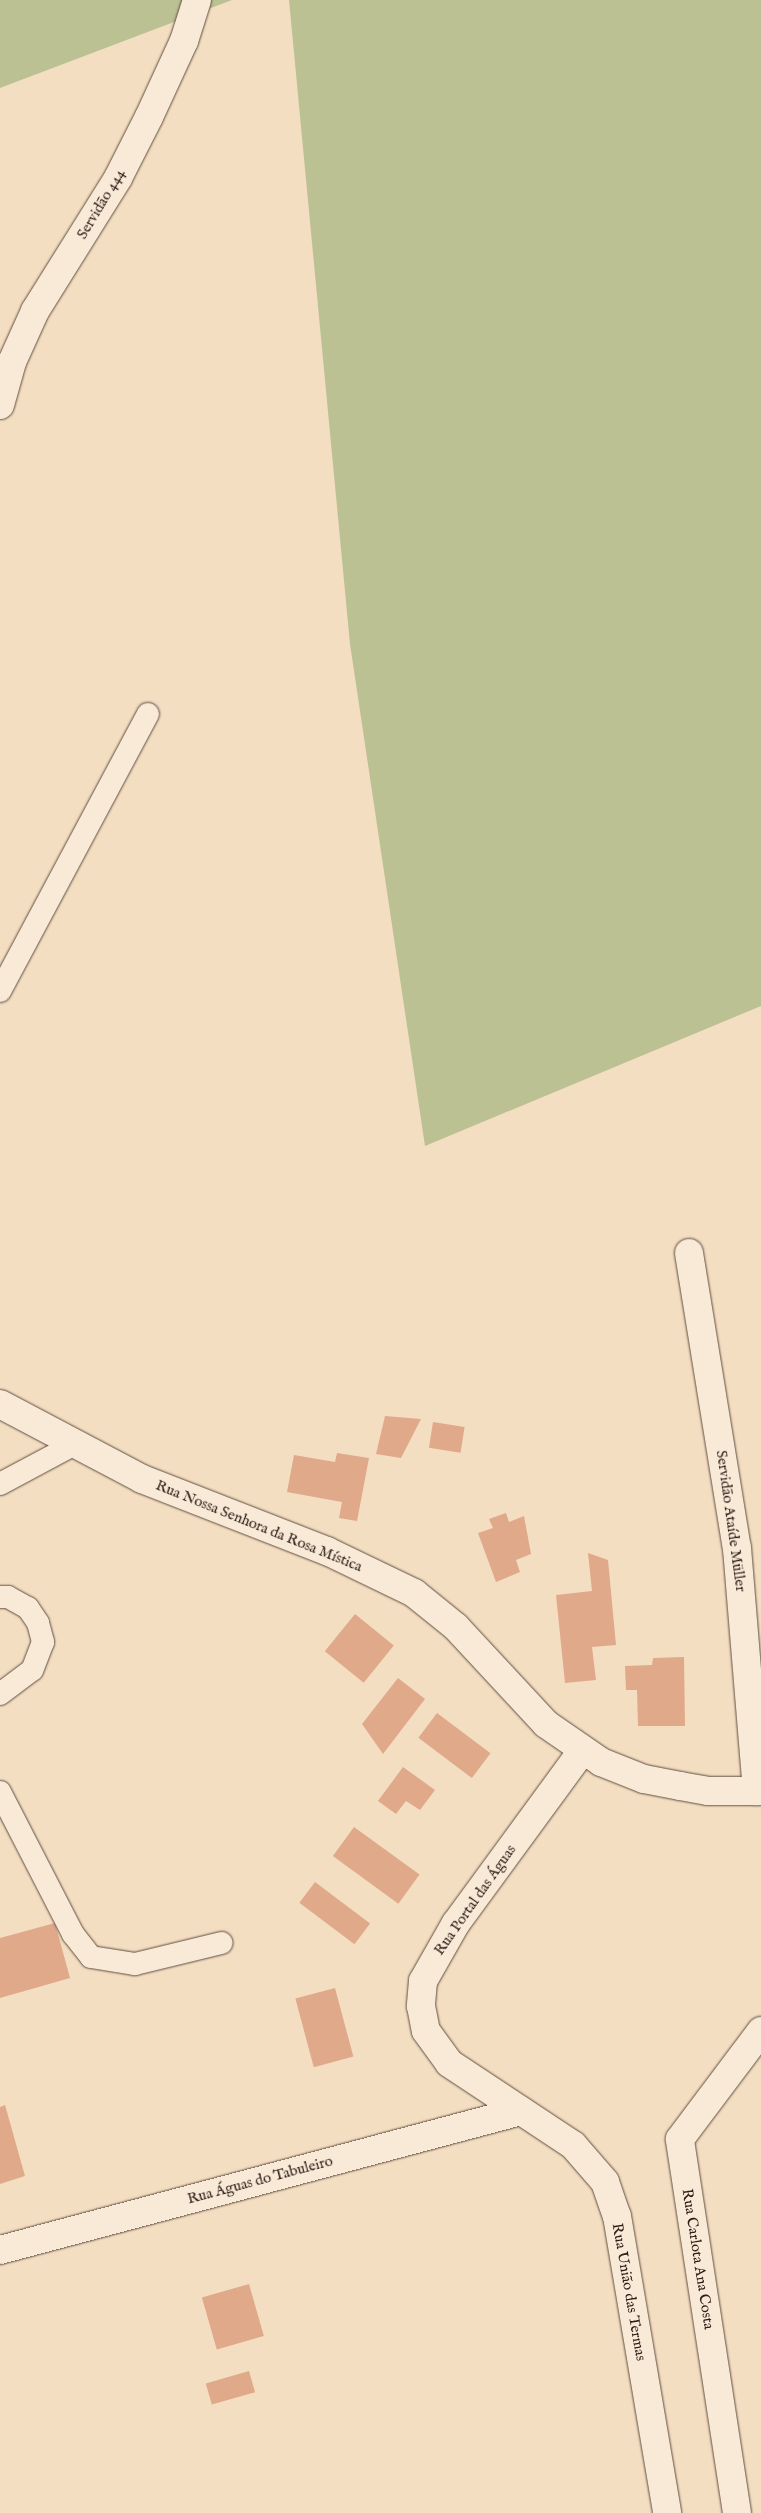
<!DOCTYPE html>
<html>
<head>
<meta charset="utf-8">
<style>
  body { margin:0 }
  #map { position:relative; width:761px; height:2513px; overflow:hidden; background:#f4dec1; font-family:"IM FELL English",serif }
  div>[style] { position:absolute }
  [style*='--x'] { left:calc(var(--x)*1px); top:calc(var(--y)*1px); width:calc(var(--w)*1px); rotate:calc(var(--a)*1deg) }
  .green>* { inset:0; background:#bbc193 }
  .building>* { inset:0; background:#dfa98a; transform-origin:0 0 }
  .roads { filter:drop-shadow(0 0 1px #604e42) drop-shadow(0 0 1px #604e42) }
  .lane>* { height:22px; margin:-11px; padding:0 11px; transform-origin:11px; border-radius:11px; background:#f8ead7 }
  .street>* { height:28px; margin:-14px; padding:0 14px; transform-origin:14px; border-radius:14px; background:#f8ead7 }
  span { translate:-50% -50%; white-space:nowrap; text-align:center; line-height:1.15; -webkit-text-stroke:4px #f8ead7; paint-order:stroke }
  .street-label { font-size:15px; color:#2f1e18 }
</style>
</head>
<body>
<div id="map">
  <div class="green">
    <div style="clip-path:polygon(0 0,232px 0,0 88px)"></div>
    <div style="clip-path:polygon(289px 0,761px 0,761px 1006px,425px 1146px,350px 644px)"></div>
  </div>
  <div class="building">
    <div style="clip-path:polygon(385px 1416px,421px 1419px,401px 1458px,376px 1454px)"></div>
    <div style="left:433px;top:1422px;width:32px;height:26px;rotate:9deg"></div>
    <div style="clip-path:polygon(337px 1453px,369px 1458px,357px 1521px,339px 1518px,342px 1502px,287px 1492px,294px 1455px,335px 1462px)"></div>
    <div style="clip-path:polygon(506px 1513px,509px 1522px,524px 1516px,531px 1554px,516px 1560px,520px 1572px,496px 1582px,478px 1533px,493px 1528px,489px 1519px)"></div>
    <div style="clip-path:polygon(588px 1553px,608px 1560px,616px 1645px,592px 1647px,596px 1680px,565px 1683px,556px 1595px,592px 1591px)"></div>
    <div style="left:355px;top:1614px;width:50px;height:48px;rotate:39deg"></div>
    <div style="clip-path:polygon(684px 1657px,685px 1726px,638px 1726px,637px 1690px,626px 1690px,625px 1666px,652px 1665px,653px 1658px)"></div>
    <div style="clip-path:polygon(398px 1678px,425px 1699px,383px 1754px,362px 1724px)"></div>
    <div style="left:437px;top:1713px;width:67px;height:31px;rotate:37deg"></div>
    <div style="clip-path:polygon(403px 1767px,435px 1790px,420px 1810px,406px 1801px,396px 1814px,378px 1801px)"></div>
    <div style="left:354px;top:1827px;width:81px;height:36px;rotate:36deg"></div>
    <div style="left:315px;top:1882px;width:69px;height:26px;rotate:37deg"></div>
    <div style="clip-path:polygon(55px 1923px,70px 1978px,0 1998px,0 1938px)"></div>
    <div style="left:335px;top:1988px;width:71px;height:41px;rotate:75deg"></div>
    <div style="clip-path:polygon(5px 2105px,25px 2176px,0 2184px,0 2107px)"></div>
    <div style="left:249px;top:2284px;width:54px;height:49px;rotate:74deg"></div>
    <div style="left:249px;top:2371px;width:22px;height:45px;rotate:74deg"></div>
  </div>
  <div class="roads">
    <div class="lane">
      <div style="--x:0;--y:991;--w:314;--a:-61.9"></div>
      <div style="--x:0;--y:1484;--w:83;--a:-28.1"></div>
      <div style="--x:0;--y:1597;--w:8;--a:0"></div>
      <div style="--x:8;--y:1597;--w:23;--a:29"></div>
      <div style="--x:28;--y:1608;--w:18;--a:56"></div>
      <div style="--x:38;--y:1623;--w:20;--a:75"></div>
      <div style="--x:43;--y:1642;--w:30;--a:111"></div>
      <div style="--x:32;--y:1670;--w:40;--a:143"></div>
      <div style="--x:0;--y:1792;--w:160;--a:62.8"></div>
      <div style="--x:73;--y:1934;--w:29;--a:52"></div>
      <div style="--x:91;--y:1957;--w:45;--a:9"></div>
      <div style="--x:135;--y:1964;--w:89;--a:-13.7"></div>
    </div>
    <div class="street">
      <div style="--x:0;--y:405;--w:45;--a:-74.4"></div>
      <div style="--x:12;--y:362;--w:56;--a:-65.7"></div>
      <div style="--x:35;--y:311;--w:157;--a:-58"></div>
      <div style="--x:118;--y:178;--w:68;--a:-63.1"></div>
      <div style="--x:149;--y:117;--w:84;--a:-65.3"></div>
      <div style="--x:184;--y:41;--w:43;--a:-72.4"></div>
      <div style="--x:689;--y:1253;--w:299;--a:80.8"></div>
      <div style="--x:737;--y:1548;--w:244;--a:85.3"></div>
      <div style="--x:0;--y:1404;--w:161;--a:27.8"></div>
      <div style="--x:142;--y:1479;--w:199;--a:21.3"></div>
      <div style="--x:327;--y:1551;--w:97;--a:25.8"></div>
      <div style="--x:414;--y:1593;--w:54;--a:39"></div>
      <div style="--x:456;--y:1627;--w:132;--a:47.1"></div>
      <div style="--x:546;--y:1724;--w:67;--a:34.6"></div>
      <div style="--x:601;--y:1762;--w:46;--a:21.6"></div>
      <div style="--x:644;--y:1779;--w:37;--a:11"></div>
      <div style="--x:680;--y:1786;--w:28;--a:10"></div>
      <div style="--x:708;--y:1791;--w:53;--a:0"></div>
      <div style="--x:582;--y:1751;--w:213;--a:126.2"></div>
      <div style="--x:456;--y:1923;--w:67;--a:119.6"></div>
      <div style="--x:423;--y:1981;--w:25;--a:95"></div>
      <div style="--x:421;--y:2006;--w:25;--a:79"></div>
      <div style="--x:426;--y:2031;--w:39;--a:54"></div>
      <div style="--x:449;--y:2063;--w:149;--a:33.5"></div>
      <div style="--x:573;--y:2145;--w:49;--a:49.1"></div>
      <div style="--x:605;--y:2182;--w:36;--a:71"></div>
      <div style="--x:617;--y:2216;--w:301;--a:80.4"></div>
      <div style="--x:0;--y:2250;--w:539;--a:-14.94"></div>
      <div style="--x:737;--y:2513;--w:378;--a:-98.7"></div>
      <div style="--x:680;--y:2139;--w:135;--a:-53.1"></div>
    </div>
  </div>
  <div class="street-label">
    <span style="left:101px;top:204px;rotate:-59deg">Servidão 444</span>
    <span style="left:731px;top:1521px;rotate:82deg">Servidão Ataíde Müller</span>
    <span style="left:259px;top:1526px;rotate:22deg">Rua Nossa Senhora da Rosa Mística</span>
    <span style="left:475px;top:1900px;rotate:-55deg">Rua Portal das Águas</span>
    <span style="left:260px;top:2180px;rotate:-15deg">Rua Águas do Tabuleiro</span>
    <span style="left:698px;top:2259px;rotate:81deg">Rua Carlota Ana Costa</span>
    <span style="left:629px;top:2292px;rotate:80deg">Rua União das Termas</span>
  </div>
</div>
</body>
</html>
